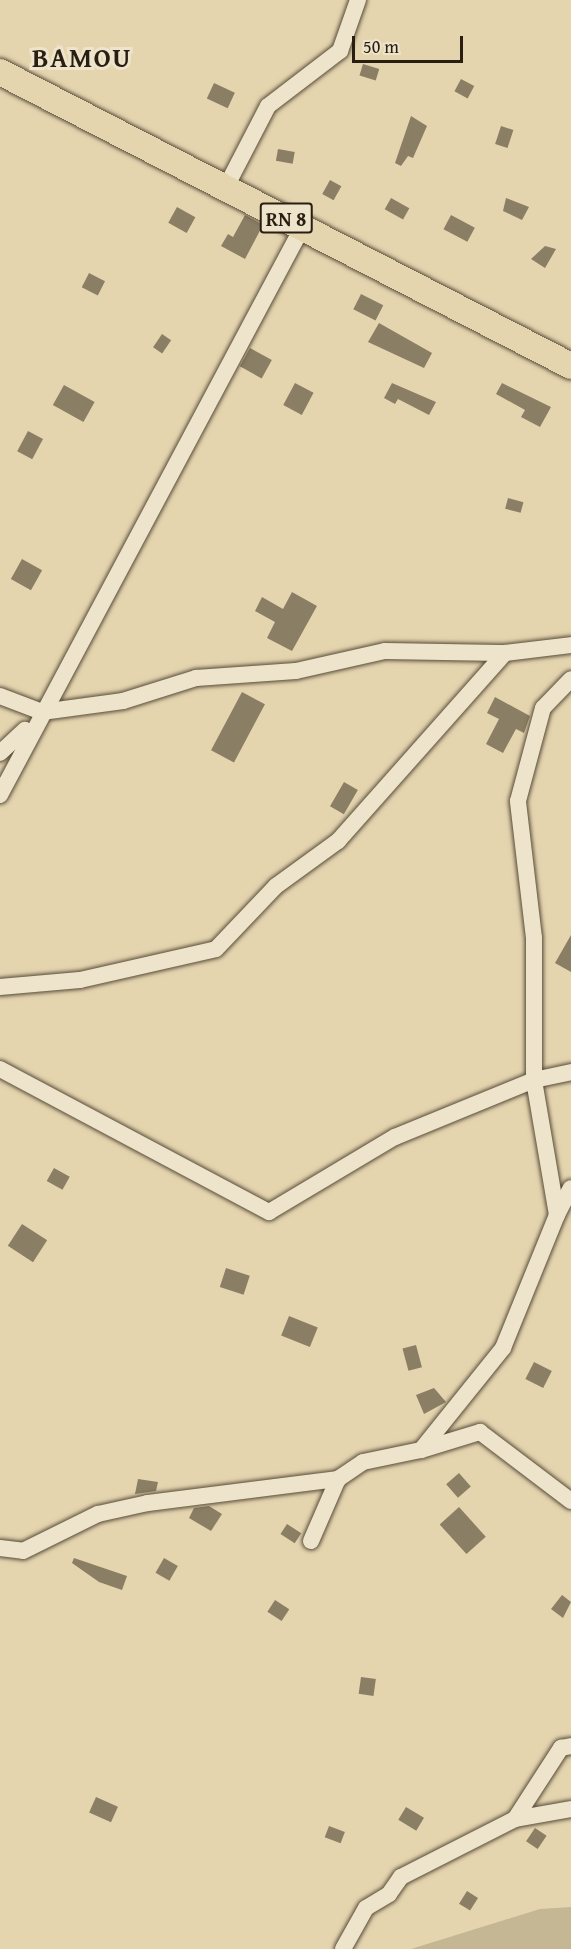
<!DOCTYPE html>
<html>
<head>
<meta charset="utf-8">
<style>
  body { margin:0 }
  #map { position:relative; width:571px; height:1949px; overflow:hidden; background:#e5d5af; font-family:"Gentium Book Plus",serif }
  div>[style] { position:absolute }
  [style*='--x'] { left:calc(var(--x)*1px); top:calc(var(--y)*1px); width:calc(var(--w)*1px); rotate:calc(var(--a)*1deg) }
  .green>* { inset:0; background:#c5b694 }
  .building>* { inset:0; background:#8a7e64; transform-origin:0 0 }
  .roads { filter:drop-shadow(0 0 2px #574c39) drop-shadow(0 0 2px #574c39) }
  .street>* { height:16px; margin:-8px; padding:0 8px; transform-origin:8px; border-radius:8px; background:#eee4cb }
  .primary>* { height:26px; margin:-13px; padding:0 13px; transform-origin:13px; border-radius:13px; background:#e5d5af }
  span { translate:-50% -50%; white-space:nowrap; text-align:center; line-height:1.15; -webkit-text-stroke:6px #eee4cb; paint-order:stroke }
  .shield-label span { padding:2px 4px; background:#eee4cb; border:2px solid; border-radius:4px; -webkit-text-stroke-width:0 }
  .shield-label { font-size:20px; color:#281f12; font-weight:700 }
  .district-label { font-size:27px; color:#281f12; font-weight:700; letter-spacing:1.5px }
  .scale { position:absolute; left:352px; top:36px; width:111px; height:27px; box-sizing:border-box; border:3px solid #281f12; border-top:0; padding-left:8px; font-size:18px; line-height:21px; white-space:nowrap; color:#281f12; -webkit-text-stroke:4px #eee4cb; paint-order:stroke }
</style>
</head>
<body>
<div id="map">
  <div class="green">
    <div style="clip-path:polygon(571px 1907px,571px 1949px,411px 1949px,540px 1909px)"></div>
  </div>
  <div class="building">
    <div style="left:363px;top:64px;width:17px;height:12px;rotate:17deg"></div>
    <div style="left:461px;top:79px;width:15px;height:14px;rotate:28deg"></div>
    <div style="left:214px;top:83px;width:23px;height:17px;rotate:25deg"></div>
    <div style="clip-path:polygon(411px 116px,427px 126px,413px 158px,408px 156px,401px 166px,395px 163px)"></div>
    <div style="left:501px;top:126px;width:13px;height:19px;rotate:18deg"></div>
    <div style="left:278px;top:149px;width:17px;height:12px;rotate:10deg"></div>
    <div style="left:330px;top:180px;width:13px;height:16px;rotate:29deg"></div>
    <div style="left:391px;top:198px;width:21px;height:13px;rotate:29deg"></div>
    <div style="clip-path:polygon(506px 198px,529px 207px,522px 220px,503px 211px)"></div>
    <div style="left:177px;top:207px;width:21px;height:18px;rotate:29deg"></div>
    <div style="clip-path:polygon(245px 215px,263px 225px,245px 259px,221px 246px,228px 234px,233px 237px)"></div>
    <div style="left:451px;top:215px;width:27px;height:16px;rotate:28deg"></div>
    <div style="clip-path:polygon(545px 246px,556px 249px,545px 268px,531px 259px)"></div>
    <div style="left:89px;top:273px;width:18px;height:16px;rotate:27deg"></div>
    <div style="left:361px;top:294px;width:25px;height:17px;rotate:27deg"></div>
    <div style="clip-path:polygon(379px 323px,432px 353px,424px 368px,368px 342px)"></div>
    <div style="left:162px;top:334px;width:11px;height:16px;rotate:34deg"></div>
    <div style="left:250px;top:348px;width:25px;height:21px;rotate:29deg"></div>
    <div style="left:295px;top:383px;width:21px;height:25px;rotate:28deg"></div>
    <div style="clip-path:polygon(392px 383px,436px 402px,429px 415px,398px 399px,395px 404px,384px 398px)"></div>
    <div style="clip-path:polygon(502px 383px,551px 407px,540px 427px,521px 417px,525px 410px,496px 394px)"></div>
    <div style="left:64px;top:385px;width:35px;height:23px;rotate:29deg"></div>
    <div style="left:28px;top:431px;width:17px;height:23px;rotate:28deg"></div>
    <div style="left:508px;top:498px;width:16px;height:11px;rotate:15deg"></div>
    <div style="left:22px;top:559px;width:23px;height:23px;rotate:29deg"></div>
    <div style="clip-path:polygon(292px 592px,317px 606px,292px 651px,267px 638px,275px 622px,255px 611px,262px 597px,283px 609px)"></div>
    <div style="left:242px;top:692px;width:26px;height:66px;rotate:28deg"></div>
    <div style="clip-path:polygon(495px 697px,530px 716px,524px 733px,516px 729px,503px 753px,486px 744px,499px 719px,487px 713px)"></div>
    <div style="left:344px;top:782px;width:16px;height:28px;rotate:30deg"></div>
    <div style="clip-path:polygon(571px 935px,571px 972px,555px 963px)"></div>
    <div style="left:54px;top:1168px;width:18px;height:15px;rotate:29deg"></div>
    <div style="left:22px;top:1224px;width:30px;height:26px;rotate:33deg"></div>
    <div style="left:226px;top:1268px;width:25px;height:20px;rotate:18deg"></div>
    <div style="left:289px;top:1316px;width:31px;height:21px;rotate:22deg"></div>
    <div style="left:416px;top:1345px;width:23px;height:14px;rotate:75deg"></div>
    <div style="left:534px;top:1362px;width:20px;height:19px;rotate:27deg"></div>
    <div style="clip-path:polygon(434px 1388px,446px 1402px,424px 1414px,416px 1395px)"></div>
    <div style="left:459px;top:1473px;width:18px;height:17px;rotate:49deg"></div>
    <div style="clip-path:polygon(138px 1479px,158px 1482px,156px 1491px,135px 1494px)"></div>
    <div style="clip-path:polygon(209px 1506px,222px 1514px,211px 1531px,189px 1518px,194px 1508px)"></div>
    <div style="left:459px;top:1507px;width:40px;height:26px;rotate:48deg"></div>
    <div style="left:287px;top:1524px;width:17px;height:12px;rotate:33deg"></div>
    <div style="clip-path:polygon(74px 1558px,127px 1576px,122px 1590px,99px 1582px,72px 1563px)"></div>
    <div style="left:164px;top:1558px;width:16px;height:17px;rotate:30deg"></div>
    <div style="clip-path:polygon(562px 1595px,571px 1602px,563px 1618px,551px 1609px)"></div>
    <div style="left:275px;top:1600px;width:17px;height:14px;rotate:33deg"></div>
    <div style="left:361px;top:1677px;width:15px;height:17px;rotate:8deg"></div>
    <div style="left:96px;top:1797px;width:24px;height:17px;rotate:24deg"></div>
    <div style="left:406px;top:1807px;width:21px;height:15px;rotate:31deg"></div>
    <div style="left:329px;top:1826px;width:17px;height:12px;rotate:21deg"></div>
    <div style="left:535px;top:1828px;width:14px;height:16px;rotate:34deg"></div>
    <div style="left:467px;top:1891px;width:13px;height:15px;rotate:32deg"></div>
  </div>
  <div class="roads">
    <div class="street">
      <div style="--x:226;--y:187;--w:91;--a:-62.6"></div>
      <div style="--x:268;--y:106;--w:91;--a:-37.4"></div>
      <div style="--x:340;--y:51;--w:54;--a:-70.6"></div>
      <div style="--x:0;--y:696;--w:45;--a:20.9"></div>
      <div style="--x:42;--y:712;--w:82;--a:-7.7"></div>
      <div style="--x:123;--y:701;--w:77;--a:-17.5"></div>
      <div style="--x:196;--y:678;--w:100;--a:-4"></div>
      <div style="--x:296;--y:671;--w:91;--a:-12.7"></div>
      <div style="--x:385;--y:651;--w:120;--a:1"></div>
      <div style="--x:505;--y:653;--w:66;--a:-6.9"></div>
      <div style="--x:0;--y:753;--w:34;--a:-43"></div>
      <div style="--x:0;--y:795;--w:645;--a:-61.96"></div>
      <div style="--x:0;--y:987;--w:80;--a:-5"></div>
      <div style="--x:80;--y:980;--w:139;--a:-12.8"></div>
      <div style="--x:216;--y:949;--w:87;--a:-46.4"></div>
      <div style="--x:276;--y:886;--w:77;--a:-36"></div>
      <div style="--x:338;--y:841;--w:251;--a:-48.4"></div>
      <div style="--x:0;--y:1069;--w:305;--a:28"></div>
      <div style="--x:269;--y:1212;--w:147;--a:-30.8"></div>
      <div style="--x:395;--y:1137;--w:150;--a:-22.3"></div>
      <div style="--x:534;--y:1080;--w:38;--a:-12"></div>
      <div style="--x:557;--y:1215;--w:30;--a:-63"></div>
      <div style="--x:421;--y:1450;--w:62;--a:-17"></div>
      <div style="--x:480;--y:1432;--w:114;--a:37.2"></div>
      <div style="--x:311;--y:1541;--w:68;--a:-66.5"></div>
      <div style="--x:338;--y:1479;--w:30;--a:-34"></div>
      <div style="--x:363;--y:1462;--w:59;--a:-11.7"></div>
      <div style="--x:421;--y:1450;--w:131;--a:-51.2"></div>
      <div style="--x:503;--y:1348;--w:144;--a:-67.9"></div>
      <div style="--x:557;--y:1215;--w:137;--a:-99.7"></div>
      <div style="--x:534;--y:1080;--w:142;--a:-90"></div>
      <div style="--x:534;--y:938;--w:138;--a:-96.7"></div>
      <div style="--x:518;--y:801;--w:96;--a:-75"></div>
      <div style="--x:543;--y:708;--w:40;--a:-46"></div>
      <div style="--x:0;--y:1548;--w:23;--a:7"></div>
      <div style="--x:23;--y:1551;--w:84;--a:-26.3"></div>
      <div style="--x:98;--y:1514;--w:51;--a:-12.4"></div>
      <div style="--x:148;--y:1503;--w:192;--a:-7.2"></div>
      <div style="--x:515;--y:1819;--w:57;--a:-10.1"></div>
      <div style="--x:343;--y:1949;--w:47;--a:-60.7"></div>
      <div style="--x:366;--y:1908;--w:27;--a:-31"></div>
      <div style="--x:389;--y:1894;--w:21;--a:-55"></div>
      <div style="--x:401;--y:1877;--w:128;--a:-27"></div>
      <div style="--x:515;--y:1819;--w:85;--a:-57.1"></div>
      <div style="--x:561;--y:1748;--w:10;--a:-11"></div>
    </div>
    <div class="primary">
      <div style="--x:0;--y:72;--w:642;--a:27.24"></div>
    </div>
  </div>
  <div class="shield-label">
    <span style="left:286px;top:218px">RN 8</span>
  </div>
  <div class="district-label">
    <span style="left:82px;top:58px">BAMOU</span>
  </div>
  <div class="scale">50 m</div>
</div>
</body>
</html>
